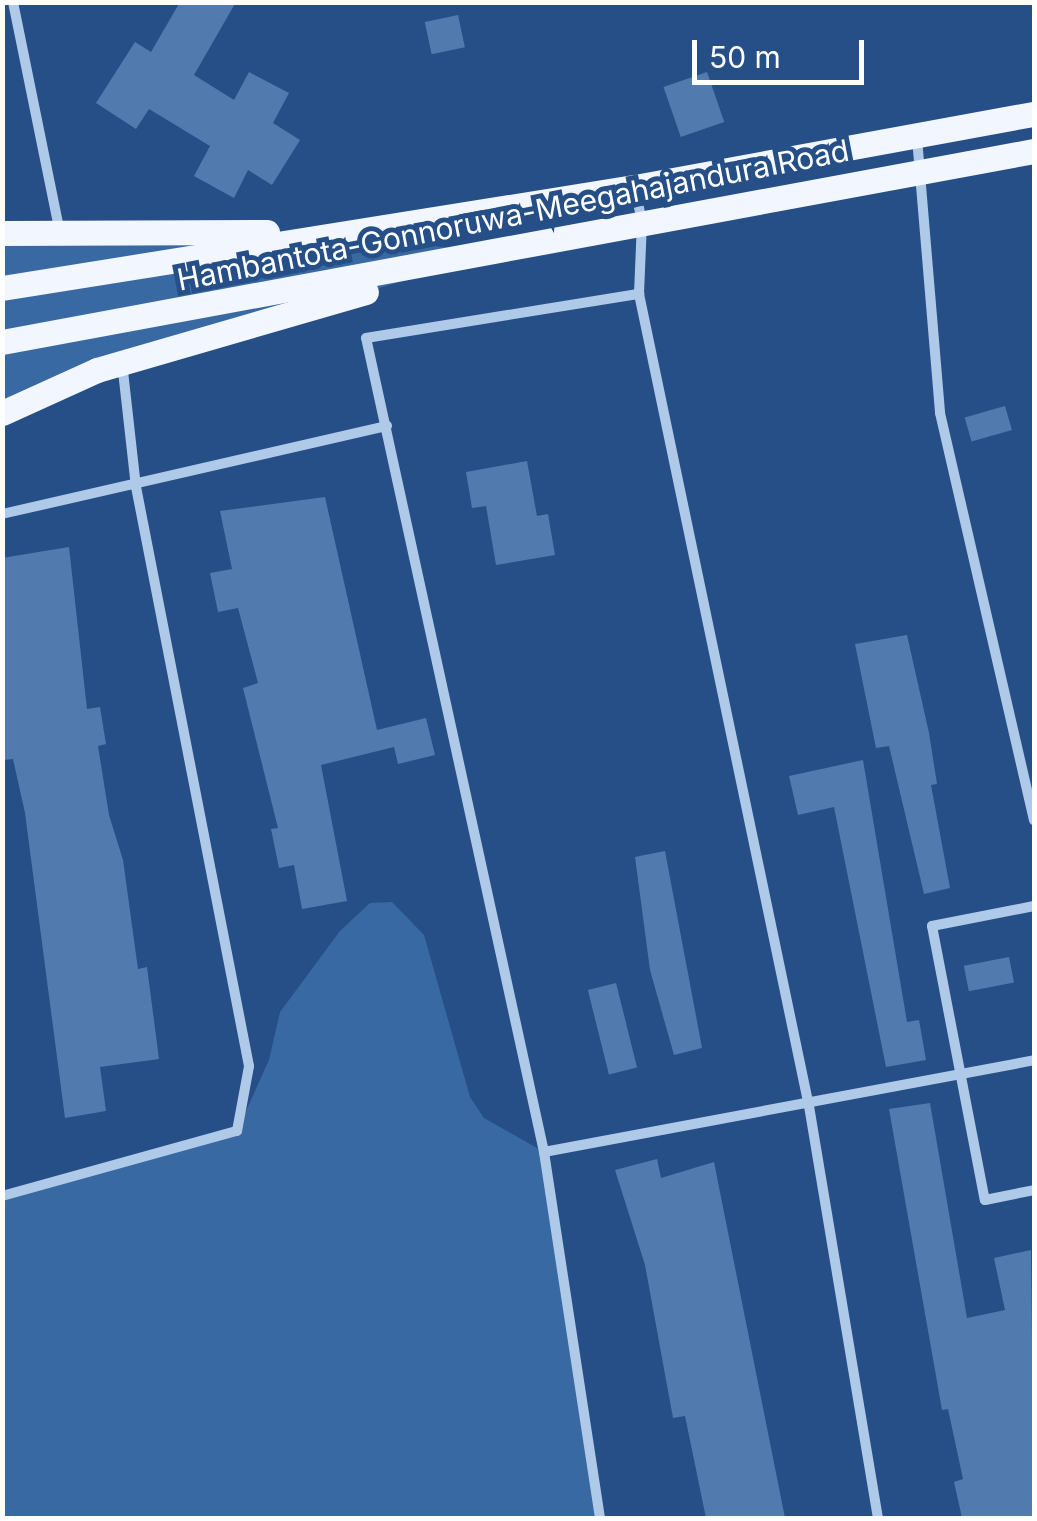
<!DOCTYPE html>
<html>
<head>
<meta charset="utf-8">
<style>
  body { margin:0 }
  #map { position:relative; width:1037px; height:1521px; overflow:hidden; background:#254f86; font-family:Inter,sans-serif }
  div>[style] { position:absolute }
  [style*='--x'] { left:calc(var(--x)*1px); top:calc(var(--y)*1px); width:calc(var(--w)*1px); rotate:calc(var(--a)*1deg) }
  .green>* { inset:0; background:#3969a2 }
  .building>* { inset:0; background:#517baf; transform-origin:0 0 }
  .minor>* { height:10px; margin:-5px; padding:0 5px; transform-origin:5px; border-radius:5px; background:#afc9e8 }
  .primary>* { height:25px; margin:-12.5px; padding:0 12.5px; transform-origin:12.5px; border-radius:12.5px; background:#f2f6fe }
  span { translate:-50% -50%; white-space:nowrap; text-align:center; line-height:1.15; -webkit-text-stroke:10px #254f86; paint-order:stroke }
  .street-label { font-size:30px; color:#fff }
  .frame { position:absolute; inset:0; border:5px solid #fff; pointer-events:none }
  .scale { position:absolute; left:692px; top:40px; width:172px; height:45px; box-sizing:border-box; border:5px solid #fff; border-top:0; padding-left:12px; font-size:30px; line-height:35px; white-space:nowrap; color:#fff; -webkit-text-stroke:8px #254f86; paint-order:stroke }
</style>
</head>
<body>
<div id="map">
  <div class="green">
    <div style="clip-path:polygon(2px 233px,334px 233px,496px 254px,98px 370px,3px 413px)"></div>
    <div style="clip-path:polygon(392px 902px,424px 935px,470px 1097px,484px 1118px,544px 1152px,600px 1518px,3px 1518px,3px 1196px,237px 1131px,269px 1060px,280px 1012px,340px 931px,370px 903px)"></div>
  </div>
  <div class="building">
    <div style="clip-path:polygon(180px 2px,236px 2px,194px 75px,234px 100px,249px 72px,289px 93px,273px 123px,300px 140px,272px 185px,248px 170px,234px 198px,194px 176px,210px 146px,149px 109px,136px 129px,96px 103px,135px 42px,151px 52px)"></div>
    <div style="left:458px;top:15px;width:33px;height:34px;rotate:78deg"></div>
    <div style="left:707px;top:72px;width:53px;height:46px;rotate:71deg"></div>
    <div style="left:1005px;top:406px;width:25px;height:42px;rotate:74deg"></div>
    <div style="clip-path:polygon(527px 461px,537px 516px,548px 514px,555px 555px,496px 565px,486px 506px,472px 508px,466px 472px)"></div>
    <div style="clip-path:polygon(325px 497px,377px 730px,426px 718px,435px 755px,398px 764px,394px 747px,321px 765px,347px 901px,302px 909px,294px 865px,279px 868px,271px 829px,278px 828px,243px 688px,258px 683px,238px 608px,218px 612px,210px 573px,232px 569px,220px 511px)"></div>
    <div style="clip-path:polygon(69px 547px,87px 709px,100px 707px,106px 744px,98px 746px,109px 815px,123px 860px,138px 969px,147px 967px,159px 1059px,100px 1067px,106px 1111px,65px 1118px,25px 813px,13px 759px,4px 760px,2px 748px,2px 558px)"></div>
    <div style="clip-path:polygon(907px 635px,929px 733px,937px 784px,931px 785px,950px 888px,924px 894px,889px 746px,876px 748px,855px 644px)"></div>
    <div style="clip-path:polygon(863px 760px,907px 1022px,919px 1020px,926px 1060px,886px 1067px,834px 807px,798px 815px,789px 776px)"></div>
    <div style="clip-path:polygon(665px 851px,702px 1048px,674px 1055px,650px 970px,635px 857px)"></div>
    <div style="left:1009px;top:957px;width:26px;height:46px;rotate:79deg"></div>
    <div style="left:616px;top:983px;width:87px;height:29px;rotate:76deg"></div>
    <div style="clip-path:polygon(930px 1103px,967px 1318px,1005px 1310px,994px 1258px,1031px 1250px,1034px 1518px,962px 1518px,954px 1482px,963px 1479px,948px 1409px,942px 1410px,889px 1109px)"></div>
    <div style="clip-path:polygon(657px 1159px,661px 1178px,714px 1162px,785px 1518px,706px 1518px,685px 1416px,673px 1418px,645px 1265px,615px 1170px)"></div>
  </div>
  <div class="minor">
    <div style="--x:13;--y:2;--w:232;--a:78.5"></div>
    <div style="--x:917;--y:138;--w:276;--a:85.2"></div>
    <div style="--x:940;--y:413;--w:418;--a:77"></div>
    <div style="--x:635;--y:189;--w:34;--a:78"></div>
    <div style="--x:642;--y:222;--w:72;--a:92.4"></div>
    <div style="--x:639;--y:294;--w:830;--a:78.18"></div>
    <div style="--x:809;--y:1106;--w:418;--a:80.5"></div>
    <div style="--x:2;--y:514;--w:395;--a:-12.9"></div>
    <div style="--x:1034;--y:906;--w:104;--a:168.9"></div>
    <div style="--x:932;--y:926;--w:279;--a:79.1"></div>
    <div style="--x:985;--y:1200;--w:50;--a:-11.5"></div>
    <div style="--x:544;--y:1152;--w:499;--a:-10.6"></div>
    <div style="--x:2;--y:1196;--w:244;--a:-15.5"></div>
    <div style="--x:237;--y:1131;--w:66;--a:-79.5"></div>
    <div style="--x:249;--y:1066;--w:590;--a:-101.04"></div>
    <div style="--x:136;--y:487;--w:125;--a:-96.4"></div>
    <div style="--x:600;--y:1518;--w:370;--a:-98.7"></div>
    <div style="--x:544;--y:1152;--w:833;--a:-102.33"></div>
    <div style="--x:366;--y:338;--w:277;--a:-9.2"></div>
  </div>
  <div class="primary">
    <div style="--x:2;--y:233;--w:265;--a:-0.2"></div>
    <div style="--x:2;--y:288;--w:641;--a:-9.07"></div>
    <div style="--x:635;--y:187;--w:406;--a:-10.4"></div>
    <div style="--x:2;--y:342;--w:1050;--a:-10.49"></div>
    <div style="--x:2;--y:413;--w:104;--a:-24.4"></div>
    <div style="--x:97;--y:370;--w:280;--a:-16.2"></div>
  </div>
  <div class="street-label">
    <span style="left:513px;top:215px;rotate:-11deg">Hambantota-Gonnoruwa-Meegahajandura Road</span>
  </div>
  <div class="frame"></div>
  <div class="scale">50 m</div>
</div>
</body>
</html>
